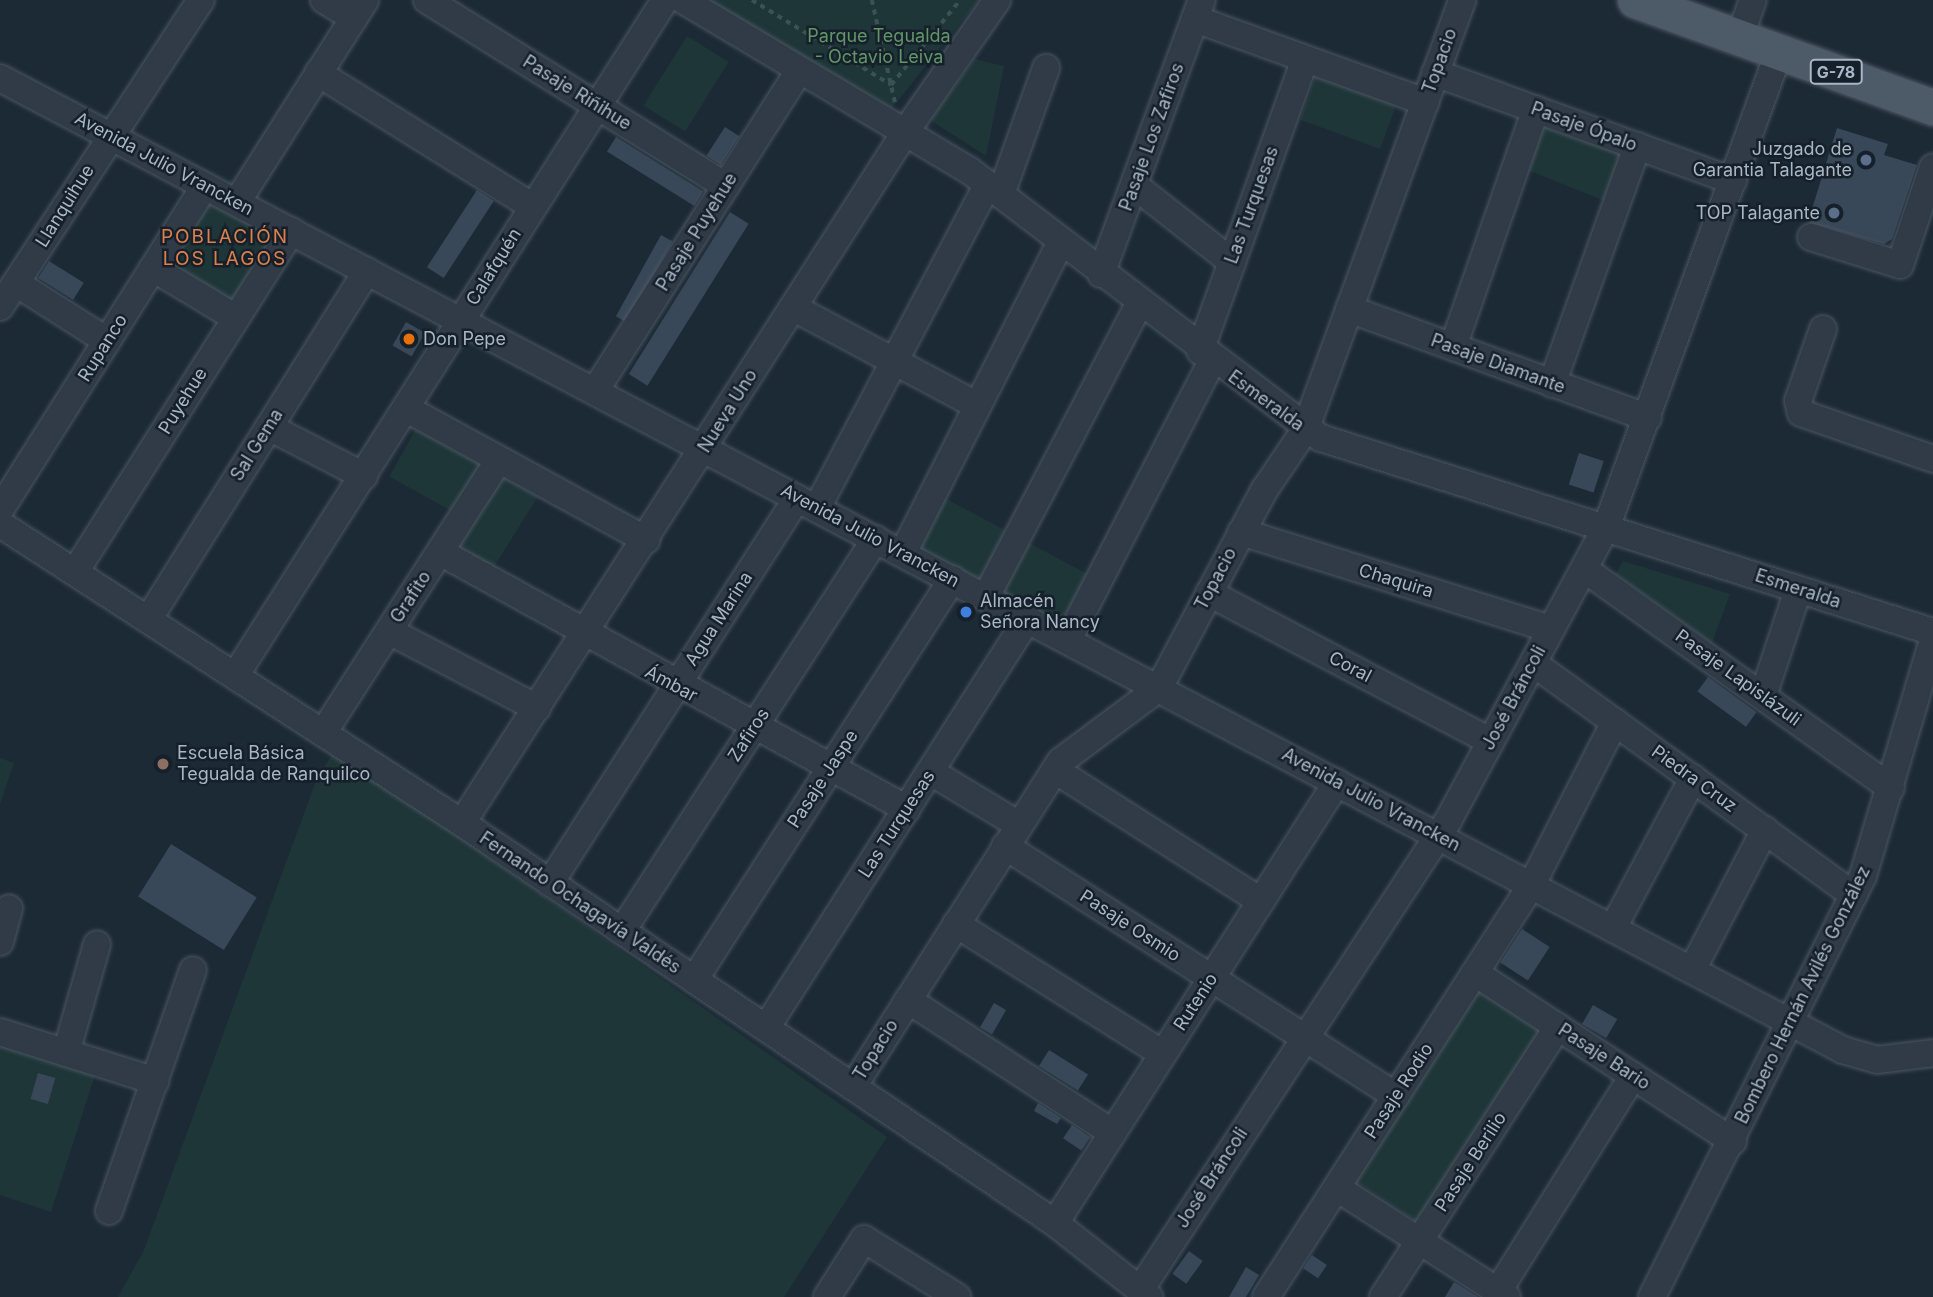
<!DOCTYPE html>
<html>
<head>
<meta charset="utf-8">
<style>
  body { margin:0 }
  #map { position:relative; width:1933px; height:1297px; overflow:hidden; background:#1c2a36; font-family:Inter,sans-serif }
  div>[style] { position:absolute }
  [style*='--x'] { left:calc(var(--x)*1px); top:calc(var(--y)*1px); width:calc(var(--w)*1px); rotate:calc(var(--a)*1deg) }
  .green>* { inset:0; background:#1e3637; transform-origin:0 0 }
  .building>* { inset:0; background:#384858; transform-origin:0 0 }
  .path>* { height:3.5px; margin-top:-1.75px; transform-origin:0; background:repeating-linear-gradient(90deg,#395252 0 5px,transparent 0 10px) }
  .roads { filter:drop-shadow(0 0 2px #4b5662) drop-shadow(0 0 2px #4b5662) }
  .minor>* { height:26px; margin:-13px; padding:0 13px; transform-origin:13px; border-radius:13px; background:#303b47 }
  .major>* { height:35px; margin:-17.5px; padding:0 17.5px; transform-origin:17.5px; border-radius:17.5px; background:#4d5a68 }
  .dots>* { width:19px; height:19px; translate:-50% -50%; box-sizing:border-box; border:4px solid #16202b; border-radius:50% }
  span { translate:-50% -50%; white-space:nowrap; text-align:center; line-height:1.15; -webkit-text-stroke:5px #16202b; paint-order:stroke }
  .shield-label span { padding:2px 5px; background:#16202b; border:2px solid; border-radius:5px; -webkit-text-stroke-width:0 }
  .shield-label { font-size:16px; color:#a9b6c5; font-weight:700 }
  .park-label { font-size:18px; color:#609668 }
  .street-label { font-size:18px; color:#a9b6c5 }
  .poi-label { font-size:18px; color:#a9b6c5 }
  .right { translate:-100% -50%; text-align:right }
  .left { translate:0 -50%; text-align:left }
  .neighbourhood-label { font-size:19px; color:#dd804c; letter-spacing:2px }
</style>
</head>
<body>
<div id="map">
  <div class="green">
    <div style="clip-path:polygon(694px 0,979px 0,892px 108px)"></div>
    <div style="left:687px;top:36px;width:49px;height:82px;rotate:32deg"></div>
    <div style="clip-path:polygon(975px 59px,1004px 66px,986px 156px,930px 120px)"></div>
    <div style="left:1318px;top:71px;width:85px;height:52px;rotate:20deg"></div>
    <div style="left:1544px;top:115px;width:92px;height:57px;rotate:22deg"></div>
    <div style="left:209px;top:200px;width:77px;height:80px;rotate:29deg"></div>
    <div style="left:418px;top:425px;width:77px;height:59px;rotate:29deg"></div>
    <div style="left:502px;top:471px;width:44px;height:87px;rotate:32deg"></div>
    <div style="left:937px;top:494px;width:179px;height:59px;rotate:28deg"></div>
    <div style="clip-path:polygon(1623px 561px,1730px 594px,1712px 643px,1616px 574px)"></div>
    <div style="clip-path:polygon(335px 750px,887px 1137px,784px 1297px,118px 1297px,144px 1250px,317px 778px)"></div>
    <div style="clip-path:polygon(0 758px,14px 763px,0 804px)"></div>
    <div style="left:1477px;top:980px;width:85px;height:235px;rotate:33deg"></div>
    <div style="clip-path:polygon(0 1043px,95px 1075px,51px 1212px,0 1195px)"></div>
  </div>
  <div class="building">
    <div style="left:725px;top:127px;width:17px;height:34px;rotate:33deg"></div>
    <div style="clip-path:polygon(1837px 128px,1888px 144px,1884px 155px,1917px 165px,1892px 239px,1884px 244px,1808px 222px)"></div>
    <div style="left:616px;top:137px;width:103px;height:17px;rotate:32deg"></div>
    <div style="left:477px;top:190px;width:20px;height:92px;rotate:33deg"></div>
    <div style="left:730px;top:212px;width:22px;height:191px;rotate:32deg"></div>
    <div style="left:661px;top:235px;width:13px;height:93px;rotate:29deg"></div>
    <div style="left:49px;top:261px;width:41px;height:20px;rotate:32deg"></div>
    <div style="left:406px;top:322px;width:22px;height:27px;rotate:30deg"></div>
    <div style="left:1579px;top:453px;width:26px;height:33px;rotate:18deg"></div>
    <div style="left:1708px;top:677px;width:60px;height:18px;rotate:36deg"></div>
    <div style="left:171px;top:844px;width:101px;height:62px;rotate:32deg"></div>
    <div style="left:1522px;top:929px;width:33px;height:40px;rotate:33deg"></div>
    <div style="left:994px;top:1003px;width:14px;height:28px;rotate:30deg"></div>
    <div style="left:1593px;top:1005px;width:28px;height:22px;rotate:30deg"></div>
    <div style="left:1049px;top:1050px;width:46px;height:19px;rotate:32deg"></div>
    <div style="left:38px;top:1073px;width:18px;height:27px;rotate:16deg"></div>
    <div style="clip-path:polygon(1038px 1103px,1061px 1118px,1057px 1124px,1034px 1111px)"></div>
    <div style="left:1072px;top:1125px;width:22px;height:16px;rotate:34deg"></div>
    <div style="left:1189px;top:1251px;width:17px;height:28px;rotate:36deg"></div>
    <div style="left:1312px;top:1255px;width:18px;height:16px;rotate:34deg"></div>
    <div style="clip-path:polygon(1246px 1267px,1259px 1275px,1246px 1297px,1229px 1297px)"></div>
    <div style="clip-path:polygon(1454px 1282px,1478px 1297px,1445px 1297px)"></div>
  </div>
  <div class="path">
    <div style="--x:752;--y:0;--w:163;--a:31.4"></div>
    <div style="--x:872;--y:0;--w:105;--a:77.3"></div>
    <div style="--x:891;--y:85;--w:109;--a:-50.9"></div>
  </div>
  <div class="roads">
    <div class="minor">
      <div style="--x:324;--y:0;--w:35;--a:31"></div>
      <div style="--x:427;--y:0;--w:352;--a:31.9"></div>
      <div style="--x:683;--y:0;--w:334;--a:30.8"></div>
      <div style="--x:970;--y:171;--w:441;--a:37.3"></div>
      <div style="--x:1321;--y:438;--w:642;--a:17.59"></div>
      <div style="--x:1195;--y:19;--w:245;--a:19.8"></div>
      <div style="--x:1740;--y:37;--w:39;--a:-71"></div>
      <div style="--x:318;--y:73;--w:252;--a:31.9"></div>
      <div style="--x:1435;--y:73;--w:317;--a:19.9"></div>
      <div style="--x:0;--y:78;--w:2084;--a:27.81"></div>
      <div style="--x:1843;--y:1050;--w:35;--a:16"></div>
      <div style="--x:1877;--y:1060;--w:56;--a:-7.1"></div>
      <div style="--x:1134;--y:185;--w:125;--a:38.2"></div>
      <div style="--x:1001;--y:194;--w:134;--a:-70.3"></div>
      <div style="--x:237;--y:202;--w:239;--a:-57.6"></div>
      <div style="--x:1811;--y:237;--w:93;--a:17.5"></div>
      <div style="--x:1900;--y:265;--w:103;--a:-71.4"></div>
      <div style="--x:153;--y:268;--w:97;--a:31.1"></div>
      <div style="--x:1101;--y:274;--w:292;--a:-69.8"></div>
      <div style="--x:16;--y:283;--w:108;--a:32.5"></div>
      <div style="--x:0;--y:307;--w:367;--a:-56.8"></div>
      <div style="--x:794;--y:308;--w:208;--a:28"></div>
      <div style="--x:1349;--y:309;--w:318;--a:20"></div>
      <div style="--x:1823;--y:329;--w:76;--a:109.1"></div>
      <div style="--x:1798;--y:401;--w:12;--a:76"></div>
      <div style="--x:1801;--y:413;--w:140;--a:19.2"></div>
      <div style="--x:1453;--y:347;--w:252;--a:-70.8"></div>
      <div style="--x:1200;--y:351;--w:310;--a:-70.2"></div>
      <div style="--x:1552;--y:384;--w:253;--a:-70.3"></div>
      <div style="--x:595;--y:391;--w:378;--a:-57.5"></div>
      <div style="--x:407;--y:409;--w:273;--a:28.7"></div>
      <div style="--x:269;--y:427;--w:107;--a:27.3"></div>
      <div style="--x:817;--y:508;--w:366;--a:-62.2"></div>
      <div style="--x:0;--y:510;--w:383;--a:-57.7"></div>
      <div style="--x:0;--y:524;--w:550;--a:32.91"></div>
      <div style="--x:462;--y:823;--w:715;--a:34"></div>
      <div style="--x:1055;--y:1223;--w:120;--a:38.2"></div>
      <div style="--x:1241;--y:532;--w:325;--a:17.4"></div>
      <div style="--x:440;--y:552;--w:533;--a:28.82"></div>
      <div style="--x:903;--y:553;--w:349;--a:-63.1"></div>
      <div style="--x:1584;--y:569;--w:377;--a:35.5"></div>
      <div style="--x:75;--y:572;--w:404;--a:-57.6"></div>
      <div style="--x:1209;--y:593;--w:318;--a:27.8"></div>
      <div style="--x:986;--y:597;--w:331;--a:-62.4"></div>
      <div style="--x:148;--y:620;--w:412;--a:-57.9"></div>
      <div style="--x:389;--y:631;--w:167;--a:27.5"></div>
      <div style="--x:1068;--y:640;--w:314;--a:-62.7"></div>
      <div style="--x:1533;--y:663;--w:396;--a:35.9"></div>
      <div style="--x:235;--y:676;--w:801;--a:-57.54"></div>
      <div style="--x:1763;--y:696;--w:112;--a:-71.7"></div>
      <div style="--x:323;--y:733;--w:325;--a:-57.2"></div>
      <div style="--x:1055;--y:770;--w:244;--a:32.5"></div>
      <div style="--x:931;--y:772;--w:103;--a:31.1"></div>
      <div style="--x:462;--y:823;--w:819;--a:-57.32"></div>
      <div style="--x:904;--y:134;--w:163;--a:-55.2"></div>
      <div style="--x:1005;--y:846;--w:464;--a:32.6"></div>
      <div style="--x:550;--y:883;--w:457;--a:-57.3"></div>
      <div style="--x:956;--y:924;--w:244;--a:32.1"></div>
      <div style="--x:1613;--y:928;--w:170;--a:-61.9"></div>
      <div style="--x:622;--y:931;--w:467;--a:-57.1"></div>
      <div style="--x:0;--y:942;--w:35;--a:-75"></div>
      <div style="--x:1692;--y:970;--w:158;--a:-62.5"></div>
      <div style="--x:1475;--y:973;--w:308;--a:33.1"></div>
      <div style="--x:694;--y:980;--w:477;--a:-57.2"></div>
      <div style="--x:908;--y:1000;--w:244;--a:33"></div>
      <div style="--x:766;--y:1028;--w:486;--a:-57.4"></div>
      <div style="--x:0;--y:1032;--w:163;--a:17.5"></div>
      <div style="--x:66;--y:1053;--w:113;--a:-74.1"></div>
      <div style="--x:853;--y:1087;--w:387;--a:-57.5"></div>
      <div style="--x:1061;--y:761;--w:122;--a:-36.7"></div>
      <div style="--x:1159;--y:688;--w:225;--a:-62"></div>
      <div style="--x:1265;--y:489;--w:71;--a:-55.9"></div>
      <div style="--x:1305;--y:430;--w:458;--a:-69.9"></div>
      <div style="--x:1337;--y:1188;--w:202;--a:32.7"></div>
      <div style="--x:109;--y:1211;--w:255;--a:-70.8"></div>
      <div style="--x:1055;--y:1223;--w:523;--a:-57.4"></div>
      <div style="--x:1140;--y:1290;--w:563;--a:-56.73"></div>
      <div style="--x:1449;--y:819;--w:331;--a:-61.7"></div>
      <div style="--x:1606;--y:528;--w:506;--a:-70.03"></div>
      <div style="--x:1498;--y:1291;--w:254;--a:-57.9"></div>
      <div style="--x:827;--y:1297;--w:69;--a:-57.5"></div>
      <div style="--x:864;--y:1239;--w:110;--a:31.9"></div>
      <div style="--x:1266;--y:1297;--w:491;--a:-57.2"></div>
      <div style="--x:1532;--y:884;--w:182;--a:-62.9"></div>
      <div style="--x:1383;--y:1297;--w:322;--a:-57.1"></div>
      <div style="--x:1652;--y:1297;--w:471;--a:-63.4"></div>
      <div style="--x:1863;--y:876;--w:246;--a:-73.5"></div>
    </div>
    <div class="major">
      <div style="--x:1635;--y:0;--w:317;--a:19.8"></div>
    </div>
  </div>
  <div class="dots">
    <div style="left:1866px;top:160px;background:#5c6f8a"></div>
    <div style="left:1834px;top:213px;background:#5c6f8a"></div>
    <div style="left:409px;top:339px;background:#e8710a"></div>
    <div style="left:966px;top:612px;background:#3f7fe0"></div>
    <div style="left:163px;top:764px;background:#8d6e63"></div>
  </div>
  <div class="shield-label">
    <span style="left:1836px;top:72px">G-78</span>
  </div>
  <div class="park-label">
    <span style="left:879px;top:47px">Parque Tegualda<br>- Octavio Leiva</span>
  </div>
  <div class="street-label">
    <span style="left:1440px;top:61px;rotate:-70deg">Topacio</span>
    <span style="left:577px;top:93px;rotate:32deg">Pasaje Riñihue</span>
    <span style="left:1584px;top:127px;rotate:20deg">Pasaje Ópalo</span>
    <span style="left:1152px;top:137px;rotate:-70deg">Pasaje Los Zafiros</span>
    <span style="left:164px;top:164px;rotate:28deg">Avenida Julio Vrancken</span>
    <span style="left:1252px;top:205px;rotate:-70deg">Las Turquesas</span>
    <span style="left:65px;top:206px;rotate:-58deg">Llanquihue</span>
    <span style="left:697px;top:232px;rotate:-58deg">Pasaje Puyehue</span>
    <span style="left:494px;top:267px;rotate:-58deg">Calafquén</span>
    <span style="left:103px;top:348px;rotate:-58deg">Rupanco</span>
    <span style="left:1498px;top:364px;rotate:20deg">Pasaje Diamante</span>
    <span style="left:183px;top:401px;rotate:-58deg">Puyehue</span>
    <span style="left:1266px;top:401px;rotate:36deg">Esmeralda</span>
    <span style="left:728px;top:411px;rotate:-58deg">Nueva Uno</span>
    <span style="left:257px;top:445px;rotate:-58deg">Sal Gema</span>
    <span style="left:870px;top:536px;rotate:28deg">Avenida Julio Vrancken</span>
    <span style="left:1216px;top:579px;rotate:-62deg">Topacio</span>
    <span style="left:1396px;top:581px;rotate:17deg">Chaquira</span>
    <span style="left:1798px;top:589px;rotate:18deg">Esmeralda</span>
    <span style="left:411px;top:597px;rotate:-57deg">Grafito</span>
    <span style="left:719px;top:619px;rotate:-57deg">Agua Marina</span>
    <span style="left:1350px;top:667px;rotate:28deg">Coral</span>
    <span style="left:1738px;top:678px;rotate:36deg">Pasaje Lapislázuli</span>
    <span style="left:671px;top:684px;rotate:28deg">Ámbar</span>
    <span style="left:1514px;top:698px;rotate:-62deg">José Bráncoli</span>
    <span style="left:749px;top:735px;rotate:-57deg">Zafiros</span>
    <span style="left:823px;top:779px;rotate:-57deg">Pasaje Jaspe</span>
    <span style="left:1694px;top:779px;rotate:36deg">Piedra Cruz</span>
    <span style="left:1371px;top:800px;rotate:28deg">Avenida Julio Vrancken</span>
    <span style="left:897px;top:824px;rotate:-57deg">Las Turquesas</span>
    <span style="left:580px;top:903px;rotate:34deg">Fernando Ochagavía Valdés</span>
    <span style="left:1130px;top:926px;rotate:33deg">Pasaje Osmio</span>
    <span style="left:1803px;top:995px;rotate:-64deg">Bombero Hernán Avilés González</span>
    <span style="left:1196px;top:1002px;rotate:-57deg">Rutenio</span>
    <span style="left:876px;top:1050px;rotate:-58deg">Topacio</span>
    <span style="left:1604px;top:1057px;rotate:33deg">Pasaje Bario</span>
    <span style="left:1399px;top:1091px;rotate:-57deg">Pasaje Rodio</span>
    <span style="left:1471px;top:1162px;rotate:-57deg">Pasaje Berilio</span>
    <span style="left:1212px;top:1178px;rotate:-57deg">José Bráncoli</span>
  </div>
  <div class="poi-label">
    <span class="right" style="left:1852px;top:160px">Juzgado de<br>Garantia Talagante</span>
    <span class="right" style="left:1820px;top:213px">TOP Talagante</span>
    <span class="left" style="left:423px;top:339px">Don Pepe</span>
    <span class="left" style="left:980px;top:612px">Almacén<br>Señora Nancy</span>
    <span class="left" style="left:177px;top:764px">Escuela Básica<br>Tegualda de Ranquilco</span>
  </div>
  <div class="neighbourhood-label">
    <span style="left:225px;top:248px">POBLACIÓN<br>LOS LAGOS</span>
  </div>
</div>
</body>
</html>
